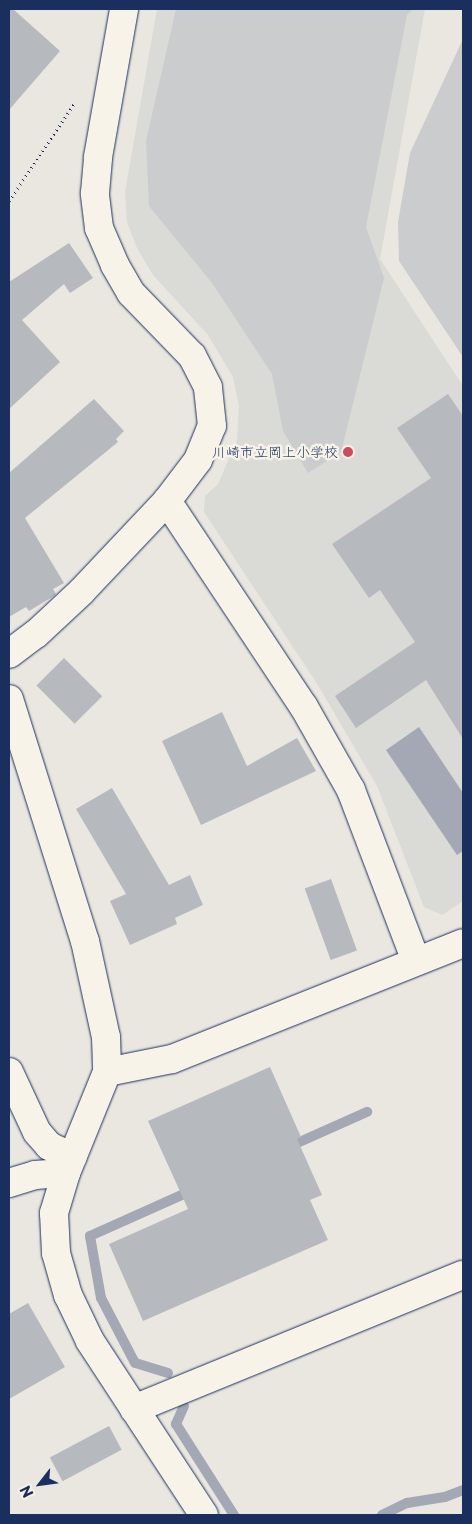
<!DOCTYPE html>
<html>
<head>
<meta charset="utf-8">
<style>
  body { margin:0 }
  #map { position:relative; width:472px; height:1524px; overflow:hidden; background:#eae7e0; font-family:"Playpen Sans","Klee One",sans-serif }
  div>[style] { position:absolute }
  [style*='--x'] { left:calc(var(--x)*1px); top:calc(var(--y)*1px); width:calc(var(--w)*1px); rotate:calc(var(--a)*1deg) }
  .built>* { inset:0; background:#dadad6 }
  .green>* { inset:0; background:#cbcccd }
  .water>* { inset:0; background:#a3a8b4 }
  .stream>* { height:10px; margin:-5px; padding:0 5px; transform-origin:5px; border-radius:5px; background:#a3a8b4 }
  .building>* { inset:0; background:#b6babf; transform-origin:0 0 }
  .path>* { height:3px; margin-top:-1.5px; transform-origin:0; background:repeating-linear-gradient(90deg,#1b2f5e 0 1px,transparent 0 5px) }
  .roads { filter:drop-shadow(0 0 1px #1b2f5e) drop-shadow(0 0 1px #1b2f5e) }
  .minor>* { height:28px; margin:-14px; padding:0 14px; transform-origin:14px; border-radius:14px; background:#f7f3e8 }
  .dots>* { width:14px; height:14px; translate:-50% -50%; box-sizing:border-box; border:2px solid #f7f3e8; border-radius:50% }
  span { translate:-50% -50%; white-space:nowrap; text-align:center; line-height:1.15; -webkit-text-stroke:5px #f7f3e8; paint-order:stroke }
  .poi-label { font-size:14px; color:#1b2f5e }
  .right { translate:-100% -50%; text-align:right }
  .frame { position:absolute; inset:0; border:10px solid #1b2f5e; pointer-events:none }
  .north { position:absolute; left:15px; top:1459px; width:50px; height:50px; -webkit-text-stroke:4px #f7f3e8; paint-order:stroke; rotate:240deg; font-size:14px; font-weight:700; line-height:20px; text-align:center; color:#1b2f5e }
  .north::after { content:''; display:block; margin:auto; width:18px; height:22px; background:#1b2f5e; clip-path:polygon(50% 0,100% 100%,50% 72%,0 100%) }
</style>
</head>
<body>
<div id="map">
  <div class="built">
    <div style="clip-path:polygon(157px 9px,425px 9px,380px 259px,463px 386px,463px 901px,442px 915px,424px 907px,377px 786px,316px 682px,204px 512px,205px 496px,218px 484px,237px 440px,239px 406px,233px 377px,208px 335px,153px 275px,137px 248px,127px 222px,125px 192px)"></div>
  </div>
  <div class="green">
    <div style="clip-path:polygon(176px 9px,413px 9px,407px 15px,366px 227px,384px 278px,341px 452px,308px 473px,283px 431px,272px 374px,212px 283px,149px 206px,146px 141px)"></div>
    <div style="clip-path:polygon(463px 39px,463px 357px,399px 261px,398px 222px,410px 153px)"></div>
  </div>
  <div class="water">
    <div style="clip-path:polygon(419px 727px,463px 793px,463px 851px,457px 855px,386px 750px)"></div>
  </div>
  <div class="stream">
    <div style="--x:286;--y:1148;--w:89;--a:-24"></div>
    <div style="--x:168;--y:1373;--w:34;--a:-163"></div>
    <div style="--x:135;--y:1363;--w:73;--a:-117.6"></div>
    <div style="--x:101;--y:1298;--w:63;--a:-100.1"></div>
    <div style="--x:90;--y:1236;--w:113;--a:-24.1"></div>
    <div style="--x:184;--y:1406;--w:20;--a:114"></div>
    <div style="--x:176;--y:1424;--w:108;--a:57.5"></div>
    <div style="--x:382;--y:1515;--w:28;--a:-26"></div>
    <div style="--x:407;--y:1503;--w:38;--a:-9"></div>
    <div style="--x:445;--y:1497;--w:19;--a:-21"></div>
  </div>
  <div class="building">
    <div style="clip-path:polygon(9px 9px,13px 9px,60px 51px,9px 110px)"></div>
    <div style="clip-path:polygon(69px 243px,93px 278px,70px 293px,64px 284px,22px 320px,60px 362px,9px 409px,9px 282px)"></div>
    <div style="clip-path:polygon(448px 394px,463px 416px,463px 739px,426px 680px,356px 728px,335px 696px,415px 642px,380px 590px,369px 598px,332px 544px,431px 478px,397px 428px)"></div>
    <div style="clip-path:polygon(94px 399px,124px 431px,116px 439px,118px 442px,25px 518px,64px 583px,53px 589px,56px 594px,54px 596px,29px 611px,26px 607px,9px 617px,9px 473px)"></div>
    <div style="left:64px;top:658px;width:54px;height:39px;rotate:45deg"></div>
    <div style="clip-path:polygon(222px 712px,247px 766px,297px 738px,316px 771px,201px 825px,162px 741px)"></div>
    <div style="clip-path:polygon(112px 788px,169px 885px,190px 875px,203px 905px,175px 918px,177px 924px,130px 945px,110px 901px,126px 894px,76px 809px)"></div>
    <div style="left:331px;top:879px;width:76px;height:28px;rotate:70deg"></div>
    <div style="clip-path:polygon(270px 1067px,301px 1137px,297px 1139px,322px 1195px,310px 1200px,328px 1240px,143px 1321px,109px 1244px,188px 1209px,148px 1121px)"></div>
    <div style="clip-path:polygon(28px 1303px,65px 1367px,9px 1399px,9px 1314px)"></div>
    <div style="left:109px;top:1426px;width:27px;height:67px;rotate:62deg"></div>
  </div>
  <div class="path">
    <div style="--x:9;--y:201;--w:117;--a:-56.2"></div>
  </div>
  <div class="roads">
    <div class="minor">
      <div style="--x:167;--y:501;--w:247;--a:56.4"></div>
      <div style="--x:304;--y:707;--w:95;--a:60.5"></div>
      <div style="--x:351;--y:790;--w:183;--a:69.2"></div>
      <div style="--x:9;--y:654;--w:34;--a:-37"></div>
      <div style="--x:36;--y:634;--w:62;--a:-43"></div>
      <div style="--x:81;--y:592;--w:125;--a:-46.6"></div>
      <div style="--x:167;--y:501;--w:51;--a:-52.9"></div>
      <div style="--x:198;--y:460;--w:37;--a:-68"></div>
      <div style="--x:212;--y:426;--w:39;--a:-96"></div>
      <div style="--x:208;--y:387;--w:35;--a:-117"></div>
      <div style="--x:192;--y:356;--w:88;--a:-134.1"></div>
      <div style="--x:131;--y:293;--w:32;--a:-120"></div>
      <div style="--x:115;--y:265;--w:40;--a:-113.4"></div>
      <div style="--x:99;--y:228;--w:35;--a:-97"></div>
      <div style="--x:95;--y:193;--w:36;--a:-85"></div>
      <div style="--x:98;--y:157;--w:150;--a:-80"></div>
      <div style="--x:9;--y:699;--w:254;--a:72.6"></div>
      <div style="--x:85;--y:941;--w:98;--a:77.7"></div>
      <div style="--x:106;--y:1037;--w:35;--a:88"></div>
      <div style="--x:107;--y:1072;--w:109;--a:112.1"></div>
      <div style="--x:66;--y:1173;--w:42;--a:106.7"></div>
      <div style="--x:54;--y:1213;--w:40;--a:87.1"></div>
      <div style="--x:56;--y:1253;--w:44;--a:74.1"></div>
      <div style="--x:68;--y:1295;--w:51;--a:64.4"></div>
      <div style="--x:90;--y:1341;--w:208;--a:56.8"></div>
      <div style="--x:9;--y:1072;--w:66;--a:65"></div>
      <div style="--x:37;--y:1132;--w:18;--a:49"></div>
      <div style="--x:49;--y:1146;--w:26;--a:25"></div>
      <div style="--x:107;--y:1072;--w:66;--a:-11.3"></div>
      <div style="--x:172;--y:1059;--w:313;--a:-21.7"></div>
      <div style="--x:9;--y:1183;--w:27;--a:-17"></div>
      <div style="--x:35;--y:1175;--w:31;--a:-4"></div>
      <div style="--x:134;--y:1409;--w:355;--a:-22.2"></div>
    </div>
  </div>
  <div class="dots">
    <div style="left:348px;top:452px;background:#d1495b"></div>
  </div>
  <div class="poi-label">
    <span class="right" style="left:338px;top:452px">川崎市立岡上小学校</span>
  </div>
  <div class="frame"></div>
  <div class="north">N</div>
</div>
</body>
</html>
